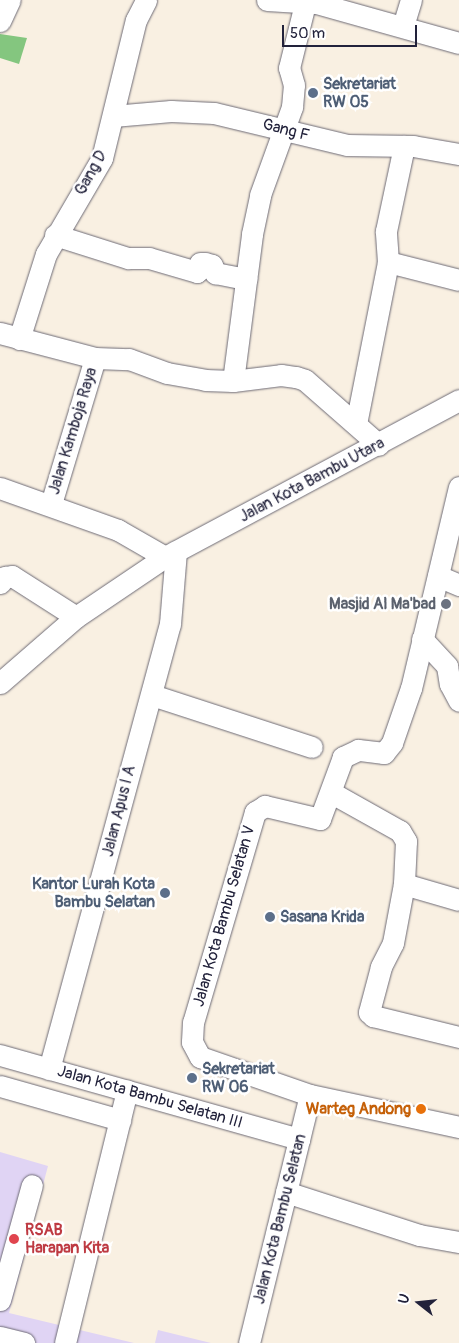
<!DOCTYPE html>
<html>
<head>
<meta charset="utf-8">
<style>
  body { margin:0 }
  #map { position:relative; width:459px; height:1343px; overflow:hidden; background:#f9f0e2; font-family:Pangolin,sans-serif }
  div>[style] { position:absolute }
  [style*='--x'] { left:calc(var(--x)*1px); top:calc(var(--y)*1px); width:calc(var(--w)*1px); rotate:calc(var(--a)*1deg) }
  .built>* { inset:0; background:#e0d4f4 }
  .green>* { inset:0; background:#84c67f }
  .roads { filter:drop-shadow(0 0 1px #6d6a75) drop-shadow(0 0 1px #6d6a75) }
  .minor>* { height:21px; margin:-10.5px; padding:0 10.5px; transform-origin:10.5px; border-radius:10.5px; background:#fff }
  .dots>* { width:14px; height:14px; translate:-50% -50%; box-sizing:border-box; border:2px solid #fff; border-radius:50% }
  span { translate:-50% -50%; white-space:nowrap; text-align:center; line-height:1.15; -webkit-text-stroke:5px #fff; paint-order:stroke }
  .service-label { font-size:16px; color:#4e5e75; font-weight:700 }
  .left { translate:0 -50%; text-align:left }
  .right { translate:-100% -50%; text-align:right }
  .street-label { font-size:16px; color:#22223b }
  .worship-label { font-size:16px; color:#5b616d; font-weight:700 }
  .food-label { font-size:16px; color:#c56008; font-weight:700 }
  .health-label { font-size:16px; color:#be3a42; font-weight:700 }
  .north { position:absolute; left:394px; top:1278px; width:50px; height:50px; -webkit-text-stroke:4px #fff; paint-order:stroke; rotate:286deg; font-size:14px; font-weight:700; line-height:20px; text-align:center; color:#22223b }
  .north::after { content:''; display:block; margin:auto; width:18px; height:22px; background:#22223b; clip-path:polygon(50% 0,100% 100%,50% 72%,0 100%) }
  .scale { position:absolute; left:282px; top:25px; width:135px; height:22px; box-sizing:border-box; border:2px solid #22223b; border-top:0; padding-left:6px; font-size:15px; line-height:18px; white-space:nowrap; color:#22223b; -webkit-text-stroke:4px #fff; paint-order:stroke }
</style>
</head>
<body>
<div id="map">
  <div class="built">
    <div style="clip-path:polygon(0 1152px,48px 1166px,9px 1313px,134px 1343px,0 1343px)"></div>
    <div style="clip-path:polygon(158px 1330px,211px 1343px,155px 1343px)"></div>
  </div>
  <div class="green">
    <div style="clip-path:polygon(0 34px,27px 38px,19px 64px,0 58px)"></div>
  </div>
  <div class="roads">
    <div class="minor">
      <div style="--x:267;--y:0;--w:49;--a:3.5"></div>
      <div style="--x:316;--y:3;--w:148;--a:15.6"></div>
      <div style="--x:0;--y:21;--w:23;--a:-65"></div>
      <div style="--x:403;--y:26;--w:27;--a:-73"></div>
      <div style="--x:113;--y:116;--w:58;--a:-4.9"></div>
      <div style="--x:171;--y:111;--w:43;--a:2.7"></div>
      <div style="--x:214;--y:113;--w:137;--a:13.5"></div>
      <div style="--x:347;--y:145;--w:66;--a:0.9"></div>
      <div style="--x:413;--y:146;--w:47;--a:9.9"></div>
      <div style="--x:55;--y:235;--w:77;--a:17.5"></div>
      <div style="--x:128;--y:258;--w:21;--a:0"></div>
      <div style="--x:149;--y:258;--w:50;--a:16.3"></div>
      <div style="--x:197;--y:272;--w:9;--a:-72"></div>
      <div style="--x:200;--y:263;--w:5;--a:0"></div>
      <div style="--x:205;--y:263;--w:7;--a:16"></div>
      <div style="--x:212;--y:265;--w:9;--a:69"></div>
      <div style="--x:215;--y:273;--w:32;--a:11"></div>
      <div style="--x:388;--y:262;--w:73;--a:14.2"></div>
      <div style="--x:0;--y:333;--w:98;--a:14.7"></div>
      <div style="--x:95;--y:358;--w:34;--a:2"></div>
      <div style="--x:129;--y:359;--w:40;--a:20.2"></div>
      <div style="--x:167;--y:373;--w:39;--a:10"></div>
      <div style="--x:205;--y:380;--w:28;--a:2"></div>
      <div style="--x:233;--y:381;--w:48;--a:-7.1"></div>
      <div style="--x:281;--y:375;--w:15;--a:8"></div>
      <div style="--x:296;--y:377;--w:9;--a:18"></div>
      <div style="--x:305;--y:380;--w:98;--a:41.3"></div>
      <div style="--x:19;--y:339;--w:89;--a:-72.4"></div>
      <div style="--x:46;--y:254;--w:111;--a:-59.7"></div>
      <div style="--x:102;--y:158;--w:142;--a:-76.2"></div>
      <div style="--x:136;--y:20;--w:22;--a:-63"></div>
      <div style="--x:233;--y:381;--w:148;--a:-82.6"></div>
      <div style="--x:252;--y:234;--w:40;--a:-78"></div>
      <div style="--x:260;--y:195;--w:94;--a:-70"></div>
      <div style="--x:292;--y:107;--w:22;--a:-85"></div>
      <div style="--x:294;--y:85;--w:18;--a:-106"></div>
      <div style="--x:289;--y:68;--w:70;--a:-76"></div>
      <div style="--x:356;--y:424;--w:165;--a:-78.8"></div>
      <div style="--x:388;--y:262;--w:31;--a:-94"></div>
      <div style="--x:386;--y:231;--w:87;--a:-78"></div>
      <div style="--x:459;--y:487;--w:207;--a:103.4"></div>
      <div style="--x:411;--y:688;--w:58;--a:109.1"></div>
      <div style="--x:392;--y:743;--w:13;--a:129"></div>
      <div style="--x:384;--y:753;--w:26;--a:-173"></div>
      <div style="--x:358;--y:750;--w:17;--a:155"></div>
      <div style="--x:343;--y:757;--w:66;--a:110.4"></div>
      <div style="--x:320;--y:819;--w:57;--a:-166.7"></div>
      <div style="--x:265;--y:806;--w:12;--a:149"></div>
      <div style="--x:255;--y:812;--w:219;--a:106.4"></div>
      <div style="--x:193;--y:1022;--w:20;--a:93"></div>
      <div style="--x:192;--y:1042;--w:17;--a:62"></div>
      <div style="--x:200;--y:1057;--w:116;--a:19.1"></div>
      <div style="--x:310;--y:1095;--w:152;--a:12.1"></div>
      <div style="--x:0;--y:488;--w:125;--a:19.6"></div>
      <div style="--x:118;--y:530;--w:54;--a:29.9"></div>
      <div style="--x:51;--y:504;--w:152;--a:-73.2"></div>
      <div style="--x:438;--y:576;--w:23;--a:23"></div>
      <div style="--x:0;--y:583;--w:8;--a:-50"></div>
      <div style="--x:5;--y:577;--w:7;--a:-8"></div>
      <div style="--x:12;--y:576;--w:76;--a:32.6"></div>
      <div style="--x:422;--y:639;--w:37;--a:47"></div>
      <div style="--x:447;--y:666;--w:18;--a:81"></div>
      <div style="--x:450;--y:684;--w:19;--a:62"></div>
      <div style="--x:0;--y:683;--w:101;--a:-41"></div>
      <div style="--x:76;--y:617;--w:107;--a:-34"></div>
      <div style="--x:165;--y:557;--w:333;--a:-28.1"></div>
      <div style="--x:152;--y:695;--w:168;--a:18"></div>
      <div style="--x:332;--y:793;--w:78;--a:29.2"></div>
      <div style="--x:400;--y:831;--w:12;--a:59"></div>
      <div style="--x:406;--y:841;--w:43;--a:92.7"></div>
      <div style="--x:404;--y:884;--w:60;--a:100.6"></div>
      <div style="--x:393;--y:943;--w:27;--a:117"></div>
      <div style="--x:381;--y:967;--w:47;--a:104.9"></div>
      <div style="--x:369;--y:1012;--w:6;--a:45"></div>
      <div style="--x:373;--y:1016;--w:89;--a:13.7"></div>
      <div style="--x:404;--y:884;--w:57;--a:16.2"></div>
      <div style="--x:0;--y:1055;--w:311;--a:15.7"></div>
      <div style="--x:49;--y:1069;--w:461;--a:-74.8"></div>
      <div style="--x:170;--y:624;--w:73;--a:-85.3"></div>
      <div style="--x:0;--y:1086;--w:125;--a:15.8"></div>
      <div style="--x:286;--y:1192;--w:140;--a:17.9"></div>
      <div style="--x:419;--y:1235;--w:41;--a:9.9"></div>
      <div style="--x:0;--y:1300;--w:119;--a:-74.5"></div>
      <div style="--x:0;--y:1337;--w:25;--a:14"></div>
      <div style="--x:65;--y:1343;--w:260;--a:-76.2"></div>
      <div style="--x:249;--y:1343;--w:255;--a:-76.2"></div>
    </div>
  </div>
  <div class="dots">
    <div style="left:313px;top:93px;background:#5c6f8a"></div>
    <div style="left:446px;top:604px;background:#6b7280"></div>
    <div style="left:165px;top:893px;background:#5c6f8a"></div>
    <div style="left:270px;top:917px;background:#5c6f8a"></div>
    <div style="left:192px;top:1078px;background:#5c6f8a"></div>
    <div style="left:421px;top:1109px;background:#e8710a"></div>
    <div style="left:14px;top:1239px;background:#e0444e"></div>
  </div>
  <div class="service-label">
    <span class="left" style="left:323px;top:93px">Sekretariat<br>RW 05</span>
    <span class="right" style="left:155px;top:893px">Kantor Lurah Kota<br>Bambu Selatan</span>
    <span class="left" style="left:280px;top:917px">Sasana Krida</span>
    <span class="left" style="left:202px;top:1078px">Sekretariat<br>RW 06</span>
  </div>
  <div class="street-label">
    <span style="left:286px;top:130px;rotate:15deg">Gang F</span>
    <span style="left:91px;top:173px;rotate:-61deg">Gang D</span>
    <span style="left:73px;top:431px;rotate:-73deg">Jalan Kamboja Raya</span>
    <span style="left:312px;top:480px;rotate:-28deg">Jalan Kota Bambu Utara</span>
    <span style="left:119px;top:811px;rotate:-76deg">Jalan Apus I A</span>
    <span style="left:224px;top:916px;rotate:-74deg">Jalan Kota Bambu Selatan V</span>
    <span style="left:150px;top:1097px;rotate:16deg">Jalan Kota Bambu Selatan III</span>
    <span style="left:280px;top:1219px;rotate:-76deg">Jalan Kota Bambu Selatan</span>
  </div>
  <div class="worship-label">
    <span class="right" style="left:436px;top:604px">Masjid Al Ma'bad</span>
  </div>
  <div class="food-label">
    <span class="right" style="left:411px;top:1109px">Warteg Andong</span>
  </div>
  <div class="health-label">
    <span class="left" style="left:25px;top:1239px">RSAB<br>Harapan Kita</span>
  </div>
  <div class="north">U</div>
  <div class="scale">50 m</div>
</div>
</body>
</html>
